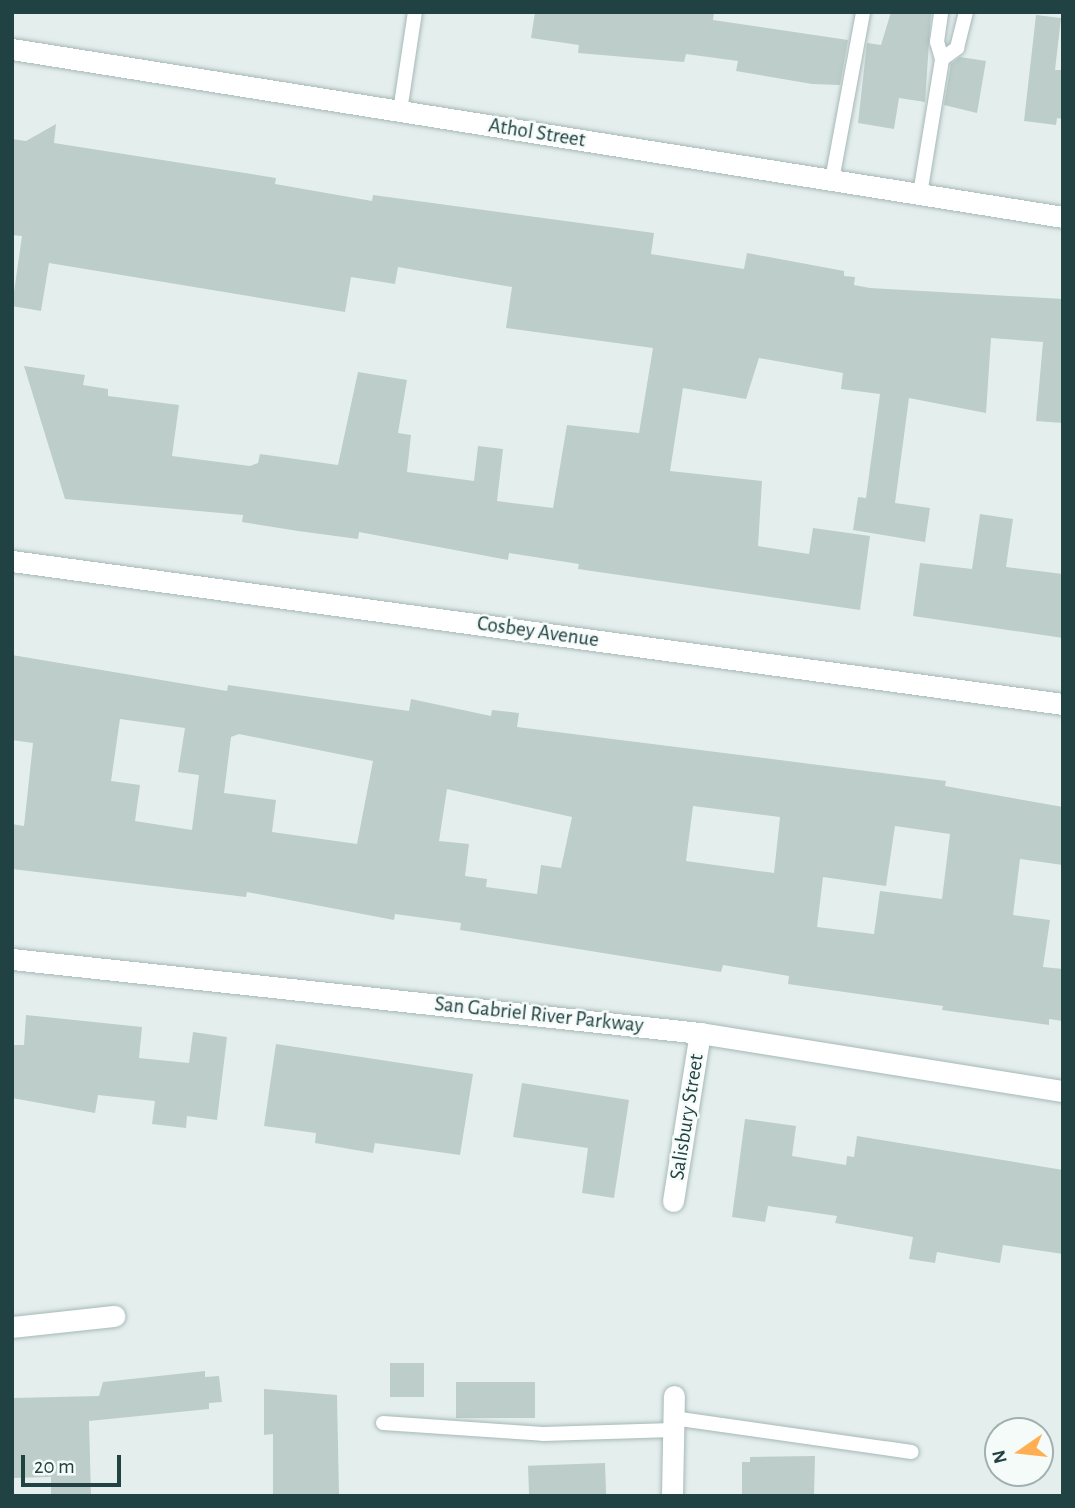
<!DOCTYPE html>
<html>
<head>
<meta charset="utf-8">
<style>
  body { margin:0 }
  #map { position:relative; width:1075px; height:1508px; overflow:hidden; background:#e4efed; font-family:"Alegreya Sans",sans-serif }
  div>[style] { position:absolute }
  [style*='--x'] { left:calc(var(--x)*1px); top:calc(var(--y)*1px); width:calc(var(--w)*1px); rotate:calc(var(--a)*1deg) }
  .building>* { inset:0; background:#bccdca; transform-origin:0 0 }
  .roads { filter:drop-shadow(0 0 2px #a6b8b7) drop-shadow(0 0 2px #a6b8b7) }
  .lane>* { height:14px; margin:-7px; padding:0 7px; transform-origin:7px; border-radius:7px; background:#fff }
  .street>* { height:21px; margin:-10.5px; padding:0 10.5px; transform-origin:10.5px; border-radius:10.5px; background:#fff }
  .secondary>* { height:21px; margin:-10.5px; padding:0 10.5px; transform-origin:10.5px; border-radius:10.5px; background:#fff }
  span { translate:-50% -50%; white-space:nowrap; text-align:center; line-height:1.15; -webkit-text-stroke:5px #f5fbf9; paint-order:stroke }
  .street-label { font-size:21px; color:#214243 }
  .frame { position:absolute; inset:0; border:14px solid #214243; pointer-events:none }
  .north { position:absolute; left:984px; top:1417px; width:70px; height:70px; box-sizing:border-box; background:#f5fbf9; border:2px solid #a0b1b0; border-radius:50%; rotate:256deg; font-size:19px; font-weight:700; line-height:28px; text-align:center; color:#214243 }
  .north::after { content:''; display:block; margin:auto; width:24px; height:32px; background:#ffaf52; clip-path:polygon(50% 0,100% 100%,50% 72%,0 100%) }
  .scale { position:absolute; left:21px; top:1455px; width:100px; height:32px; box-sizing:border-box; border:4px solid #214243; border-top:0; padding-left:9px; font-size:21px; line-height:24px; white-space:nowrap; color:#214243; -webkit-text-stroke:5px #f5fbf9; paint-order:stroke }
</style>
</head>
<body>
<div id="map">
  <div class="building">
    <div style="clip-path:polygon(535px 12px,714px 12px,713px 20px,848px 40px,840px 85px,812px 84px,736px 71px,738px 61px,686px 54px,684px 62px,578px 53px,579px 45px,531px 38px)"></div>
    <div style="clip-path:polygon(891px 12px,931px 12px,925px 102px,899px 98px,894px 129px,858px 123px,867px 43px,881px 45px)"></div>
    <div style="clip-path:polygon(1036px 15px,1061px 18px,1055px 70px,1063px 70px,1063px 119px,1057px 118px,1056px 125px,1024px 121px)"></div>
    <div style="clip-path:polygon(960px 57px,986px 61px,977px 113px,944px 105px,951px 64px)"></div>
    <div style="clip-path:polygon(56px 124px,54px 143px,276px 178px,275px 184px,372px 201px,373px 195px,654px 233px,651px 254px,744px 269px,747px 253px,844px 271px,844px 276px,855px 277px,854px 285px,870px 288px,1063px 299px,1063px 423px,1036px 421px,1043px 342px,991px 338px,986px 413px,909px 398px,895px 503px,930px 508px,925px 542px,853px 530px,858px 497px,866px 498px,880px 394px,841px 389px,843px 373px,759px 358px,746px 399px,683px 388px,670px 471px,762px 481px,758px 546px,809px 554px,813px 528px,870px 536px,860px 610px,578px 569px,579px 564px,509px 553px,508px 560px,359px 532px,358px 539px,298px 531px,242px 522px,243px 515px,65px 499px,24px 366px,85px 375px,83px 385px,108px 389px,108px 396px,179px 405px,172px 456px,250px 466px,258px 463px,260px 454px,338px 465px,358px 372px,407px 380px,398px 433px,411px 435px,407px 472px,474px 481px,478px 446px,503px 449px,497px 501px,553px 508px,567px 425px,639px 433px,653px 348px,506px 328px,512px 287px,398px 267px,395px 284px,351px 277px,345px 312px,49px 263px,41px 311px,12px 306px,22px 236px,12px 235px,12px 139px,26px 141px)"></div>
    <div style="clip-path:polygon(980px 514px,1013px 519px,1006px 567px,1063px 574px,1063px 638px,913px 616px,920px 563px,972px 569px)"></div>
    <div style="clip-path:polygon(evenodd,12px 655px,227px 691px,228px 685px,409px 711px,411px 699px,491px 716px,492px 710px,519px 713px,517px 727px,946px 781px,945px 786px,1063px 807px,1063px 865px,1020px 859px,1013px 915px,1050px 920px,1043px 967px,1063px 969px,1063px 1021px,1049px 1019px,1049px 1025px,942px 1010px,943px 1006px,788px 984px,789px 976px,723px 965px,721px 972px,460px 930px,461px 923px,395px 914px,394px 920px,247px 892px,246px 897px,12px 869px,12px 824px,24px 826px,33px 743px,12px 740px,12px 655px,120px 719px,185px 728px,178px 772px,199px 775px,192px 830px,135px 821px,140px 785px,111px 781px,120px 719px,12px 655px,239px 734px,373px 761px,357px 844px,272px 832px,276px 800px,224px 793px,231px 737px,239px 734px,12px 655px,447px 789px,572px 817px,561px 868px,541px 865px,537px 894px,486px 887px,487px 879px,465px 876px,469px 844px,439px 841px,447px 789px,12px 655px,693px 806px,780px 817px,774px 873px,686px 861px,693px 806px,12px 655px,895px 826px,950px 834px,942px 899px,880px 891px,874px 934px,817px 927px,823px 877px,886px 886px,895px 826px)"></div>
    <div style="clip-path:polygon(26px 1015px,142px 1027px,139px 1058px,189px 1063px,193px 1032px,227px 1037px,217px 1120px,187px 1116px,186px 1128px,152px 1124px,155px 1101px,98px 1095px,95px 1113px,12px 1098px,12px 1045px,24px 1045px)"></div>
    <div style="clip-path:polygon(276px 1044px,473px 1074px,460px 1155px,375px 1143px,373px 1153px,315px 1143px,316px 1133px,264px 1126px)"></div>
    <div style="clip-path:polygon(522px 1083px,629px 1100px,614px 1198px,582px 1193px,588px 1148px,513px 1137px)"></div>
    <div style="clip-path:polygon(745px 1119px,796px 1126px,792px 1156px,846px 1165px,847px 1156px,854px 1157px,857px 1136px,1063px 1170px,1063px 1254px,1003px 1245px,1000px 1263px,937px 1252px,935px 1263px,909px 1259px,913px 1237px,835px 1223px,837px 1216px,768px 1206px,765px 1222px,732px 1217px)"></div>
    <div style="left:390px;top:1363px;width:34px;height:34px"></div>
    <div style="clip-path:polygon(205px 1371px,205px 1377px,219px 1376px,222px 1402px,209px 1403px,209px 1409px,89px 1421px,91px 1496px,51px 1496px,51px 1477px,12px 1478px,12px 1398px,99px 1396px,103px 1382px)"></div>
    <div style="left:456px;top:1382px;width:79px;height:36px"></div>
    <div style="clip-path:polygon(264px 1389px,337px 1395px,339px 1496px,273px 1496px,273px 1434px,264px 1435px)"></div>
    <div style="clip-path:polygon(815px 1456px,814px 1496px,742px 1496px,742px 1462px,750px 1462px,750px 1457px)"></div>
    <div style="left:605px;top:1463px;width:33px;height:77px;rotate:88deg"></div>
  </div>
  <div class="roads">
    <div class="lane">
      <div style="--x:942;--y:59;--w:19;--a:-36"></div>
      <div style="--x:957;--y:48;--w:36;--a:-76"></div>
      <div style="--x:400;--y:111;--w:100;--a:-81.4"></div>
      <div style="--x:832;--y:180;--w:171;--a:-79.5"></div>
      <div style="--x:920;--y:194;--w:137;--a:-80.7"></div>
      <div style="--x:942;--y:59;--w:18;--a:-106"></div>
      <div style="--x:937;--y:42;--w:30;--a:-82"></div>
      <div style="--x:673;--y:1418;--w:241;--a:8.1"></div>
      <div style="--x:383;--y:1423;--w:160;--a:3.9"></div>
      <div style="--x:543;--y:1434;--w:130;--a:-1.8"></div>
    </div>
    <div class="street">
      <div style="--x:12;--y:561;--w:1061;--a:7.75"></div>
      <div style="--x:12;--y:959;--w:692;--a:6.14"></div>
      <div style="--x:700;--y:1033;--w:368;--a:9.1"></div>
      <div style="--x:673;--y:1201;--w:170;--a:-80.9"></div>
      <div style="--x:12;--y:1327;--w:103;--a:-6.2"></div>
      <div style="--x:672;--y:1496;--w:100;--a:-88.9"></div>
    </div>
    <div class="secondary">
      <div style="--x:12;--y:49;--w:1064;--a:9.08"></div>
    </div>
  </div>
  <div class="street-label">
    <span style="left:537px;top:133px;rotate:9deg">Athol Street</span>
    <span style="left:538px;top:632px;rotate:8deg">Cosbey Avenue</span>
    <span style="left:539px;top:1015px;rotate:6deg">San Gabriel River Parkway</span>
    <span style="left:687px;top:1117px;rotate:-81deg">Salisbury Street</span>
  </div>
  <div class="frame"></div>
  <div class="north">N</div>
  <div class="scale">20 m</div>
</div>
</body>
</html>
